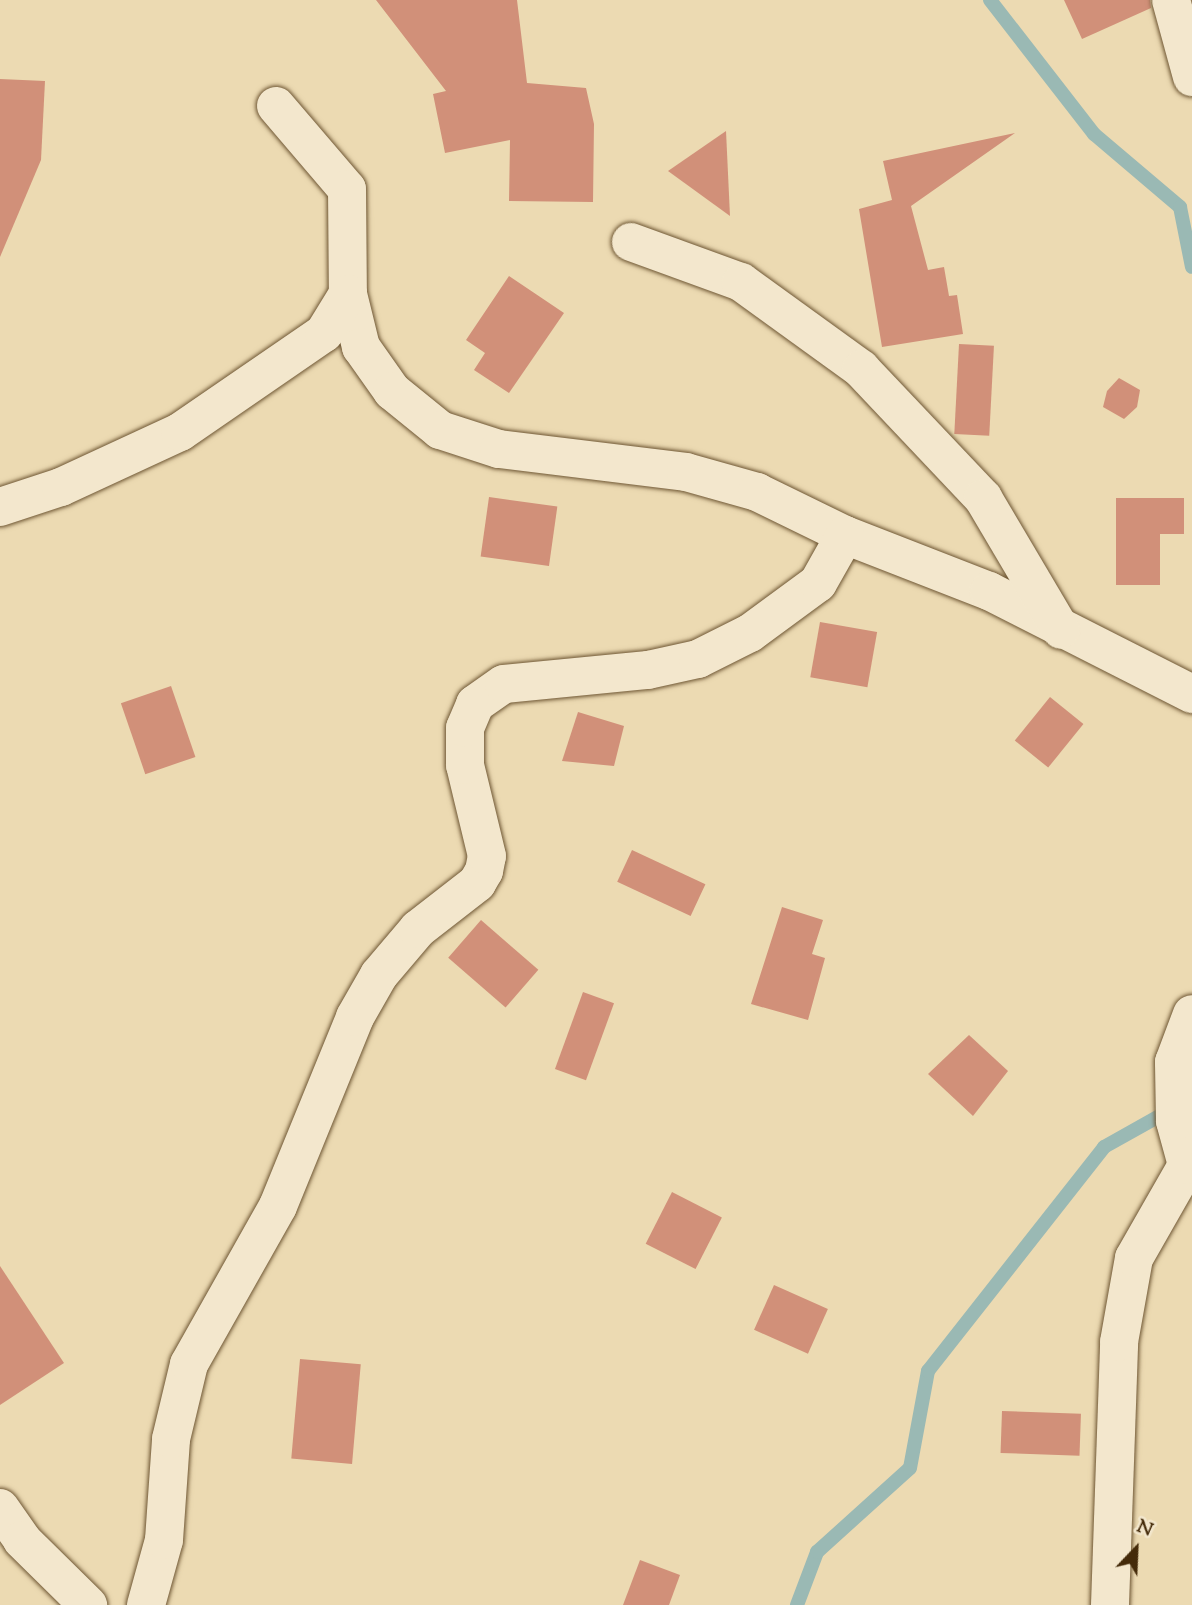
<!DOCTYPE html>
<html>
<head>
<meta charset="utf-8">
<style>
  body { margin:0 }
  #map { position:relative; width:1192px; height:1605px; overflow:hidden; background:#ecdab2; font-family:"Sorts Mill Goudy",serif }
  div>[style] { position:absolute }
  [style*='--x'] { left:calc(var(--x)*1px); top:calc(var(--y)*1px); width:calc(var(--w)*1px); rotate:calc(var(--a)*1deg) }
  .stream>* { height:14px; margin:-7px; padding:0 7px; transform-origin:7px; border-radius:7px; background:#9ab9b4 }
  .building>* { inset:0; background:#d19079; transform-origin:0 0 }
  .roads { filter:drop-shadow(0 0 2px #6e5633) drop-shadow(0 0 2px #6e5633) }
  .minor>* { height:38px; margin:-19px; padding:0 19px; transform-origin:19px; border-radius:19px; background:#f3e7cd }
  span { translate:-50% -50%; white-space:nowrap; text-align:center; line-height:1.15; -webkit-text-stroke:5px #f3e7cd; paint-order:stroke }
  .north { position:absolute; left:1101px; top:1514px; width:70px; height:70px; -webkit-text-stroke:5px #f3e7cd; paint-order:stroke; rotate:23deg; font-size:19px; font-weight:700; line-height:28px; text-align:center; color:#442a09 }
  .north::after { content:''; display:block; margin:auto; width:24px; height:32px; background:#442a09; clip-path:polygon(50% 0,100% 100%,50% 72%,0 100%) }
</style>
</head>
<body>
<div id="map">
  <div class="stream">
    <div style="--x:990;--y:0;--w:170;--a:52.2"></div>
    <div style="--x:1094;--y:134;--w:113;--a:40.3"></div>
    <div style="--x:1180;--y:207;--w:61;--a:78.7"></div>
    <div style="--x:797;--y:1605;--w:57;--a:-69.3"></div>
    <div style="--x:817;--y:1552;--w:125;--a:-42.1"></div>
    <div style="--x:910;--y:1468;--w:99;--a:-79.5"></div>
    <div style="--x:928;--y:1371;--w:285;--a:-51.8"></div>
    <div style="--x:1104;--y:1147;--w:78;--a:-29.2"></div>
  </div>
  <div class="building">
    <div style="clip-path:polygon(376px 0,517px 0,527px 83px,586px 88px,594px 124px,593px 202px,509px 201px,510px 140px,445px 153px,433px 94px,446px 91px)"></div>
    <div style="clip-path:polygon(1064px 0,1150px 0,1151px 8px,1082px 39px)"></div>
    <div style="clip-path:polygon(0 79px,45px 81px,41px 160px,0 257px)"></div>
    <div style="clip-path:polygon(726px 131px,730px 216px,668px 171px)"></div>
    <div style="clip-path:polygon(1015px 133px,911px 206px,928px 270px,944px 267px,949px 296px,957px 295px,963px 334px,882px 347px,859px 209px,892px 200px,883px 161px)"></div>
    <div style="clip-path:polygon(509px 276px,564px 313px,509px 393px,474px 370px,485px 353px,466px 340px)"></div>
    <div style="left:959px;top:344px;width:35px;height:90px;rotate:3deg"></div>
    <div style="clip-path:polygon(1119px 378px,1140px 390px,1137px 407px,1124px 419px,1103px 407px,1107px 391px)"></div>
    <div style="left:489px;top:497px;width:69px;height:60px;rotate:8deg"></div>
    <div style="clip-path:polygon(1116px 498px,1184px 498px,1184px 534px,1160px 534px,1160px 585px,1116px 585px)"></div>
    <div style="left:820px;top:622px;width:58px;height:56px;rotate:10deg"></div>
    <div style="left:171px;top:686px;width:75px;height:53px;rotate:71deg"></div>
    <div style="left:1050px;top:697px;width:43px;height:56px;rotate:39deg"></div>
    <div style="clip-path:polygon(578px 712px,624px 726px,614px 766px,562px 761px)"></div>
    <div style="left:632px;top:850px;width:81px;height:35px;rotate:25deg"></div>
    <div style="clip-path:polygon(782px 907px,823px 920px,812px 954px,825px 958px,808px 1020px,751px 1004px)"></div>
    <div style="left:481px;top:920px;width:76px;height:50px;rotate:41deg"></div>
    <div style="left:583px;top:992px;width:33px;height:82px;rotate:20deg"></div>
    <div style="clip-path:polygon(969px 1035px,1008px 1071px,973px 1116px,928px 1074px)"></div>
    <div style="left:672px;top:1192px;width:56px;height:58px;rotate:27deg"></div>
    <div style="clip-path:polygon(0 1266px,64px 1363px,0 1405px)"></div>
    <div style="left:774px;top:1285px;width:59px;height:49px;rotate:24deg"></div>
    <div style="left:300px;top:1359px;width:61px;height:100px;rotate:5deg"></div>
    <div style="left:1002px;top:1411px;width:79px;height:42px;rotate:2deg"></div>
    <div style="clip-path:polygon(640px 1560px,680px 1575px,669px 1605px,623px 1605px)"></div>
  </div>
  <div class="roads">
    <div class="minor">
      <div style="--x:1171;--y:0;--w:80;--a:74.7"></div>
      <div style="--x:276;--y:106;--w:109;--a:49.5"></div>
      <div style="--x:347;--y:189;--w:105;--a:89.5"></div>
      <div style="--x:348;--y:294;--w:55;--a:76.2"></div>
      <div style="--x:361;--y:347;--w:54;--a:54.8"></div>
      <div style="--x:392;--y:391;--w:62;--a:39.1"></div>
      <div style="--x:440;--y:430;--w:62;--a:17.9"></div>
      <div style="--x:499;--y:449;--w:188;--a:7"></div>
      <div style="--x:686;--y:472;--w:74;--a:15.7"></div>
      <div style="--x:757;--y:492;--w:98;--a:26"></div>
      <div style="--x:845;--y:535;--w:155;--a:21.3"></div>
      <div style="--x:989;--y:591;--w:228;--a:26.9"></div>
      <div style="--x:631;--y:242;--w:117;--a:20"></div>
      <div style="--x:741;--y:282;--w:148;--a:35.9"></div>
      <div style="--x:861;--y:369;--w:178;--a:46.6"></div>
      <div style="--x:983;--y:498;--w:153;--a:59.4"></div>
      <div style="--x:0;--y:507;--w:64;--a:-18.2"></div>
      <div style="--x:61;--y:487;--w:131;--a:-24.8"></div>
      <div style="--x:180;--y:432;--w:175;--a:-34.5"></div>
      <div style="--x:324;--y:333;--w:46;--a:-58.4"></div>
      <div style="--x:0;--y:1508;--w:39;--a:55"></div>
      <div style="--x:22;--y:1540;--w:93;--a:44.6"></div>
      <div style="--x:146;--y:1605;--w:67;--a:-74.5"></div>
      <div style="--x:164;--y:1540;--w:101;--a:-86"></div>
      <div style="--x:171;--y:1439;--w:77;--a:-76.5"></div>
      <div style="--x:189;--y:1364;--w:181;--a:-60.6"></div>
      <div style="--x:278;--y:1206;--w:204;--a:-67.8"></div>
      <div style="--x:355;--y:1017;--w:48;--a:-60.3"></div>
      <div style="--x:379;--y:975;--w:60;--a:-49.7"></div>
      <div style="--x:418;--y:929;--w:75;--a:-37.9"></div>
      <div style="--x:477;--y:883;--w:14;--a:-60"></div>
      <div style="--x:484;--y:871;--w:15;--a:-79"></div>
      <div style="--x:487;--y:856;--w:94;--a:-103.6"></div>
      <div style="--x:465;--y:765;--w:37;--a:-90"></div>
      <div style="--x:465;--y:728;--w:26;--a:-67"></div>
      <div style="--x:475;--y:704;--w:35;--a:-35"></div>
      <div style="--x:504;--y:684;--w:145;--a:-5.6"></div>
      <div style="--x:648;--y:670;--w:51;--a:-12.4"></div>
      <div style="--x:698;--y:659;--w:58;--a:-26.6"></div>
      <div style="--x:750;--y:633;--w:84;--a:-36.3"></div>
      <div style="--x:818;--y:583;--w:55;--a:-60.6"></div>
      <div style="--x:1110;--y:1605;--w:263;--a:-88"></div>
      <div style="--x:1119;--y:1342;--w:85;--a:-79.9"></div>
      <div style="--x:1134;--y:1258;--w:107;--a:-60.3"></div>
      <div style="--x:1187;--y:1165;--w:46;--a:-105.3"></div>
      <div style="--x:1175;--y:1121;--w:59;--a:-91"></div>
      <div style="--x:1174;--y:1062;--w:51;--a:-69.4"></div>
    </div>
  </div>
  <div class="north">N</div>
</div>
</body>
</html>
